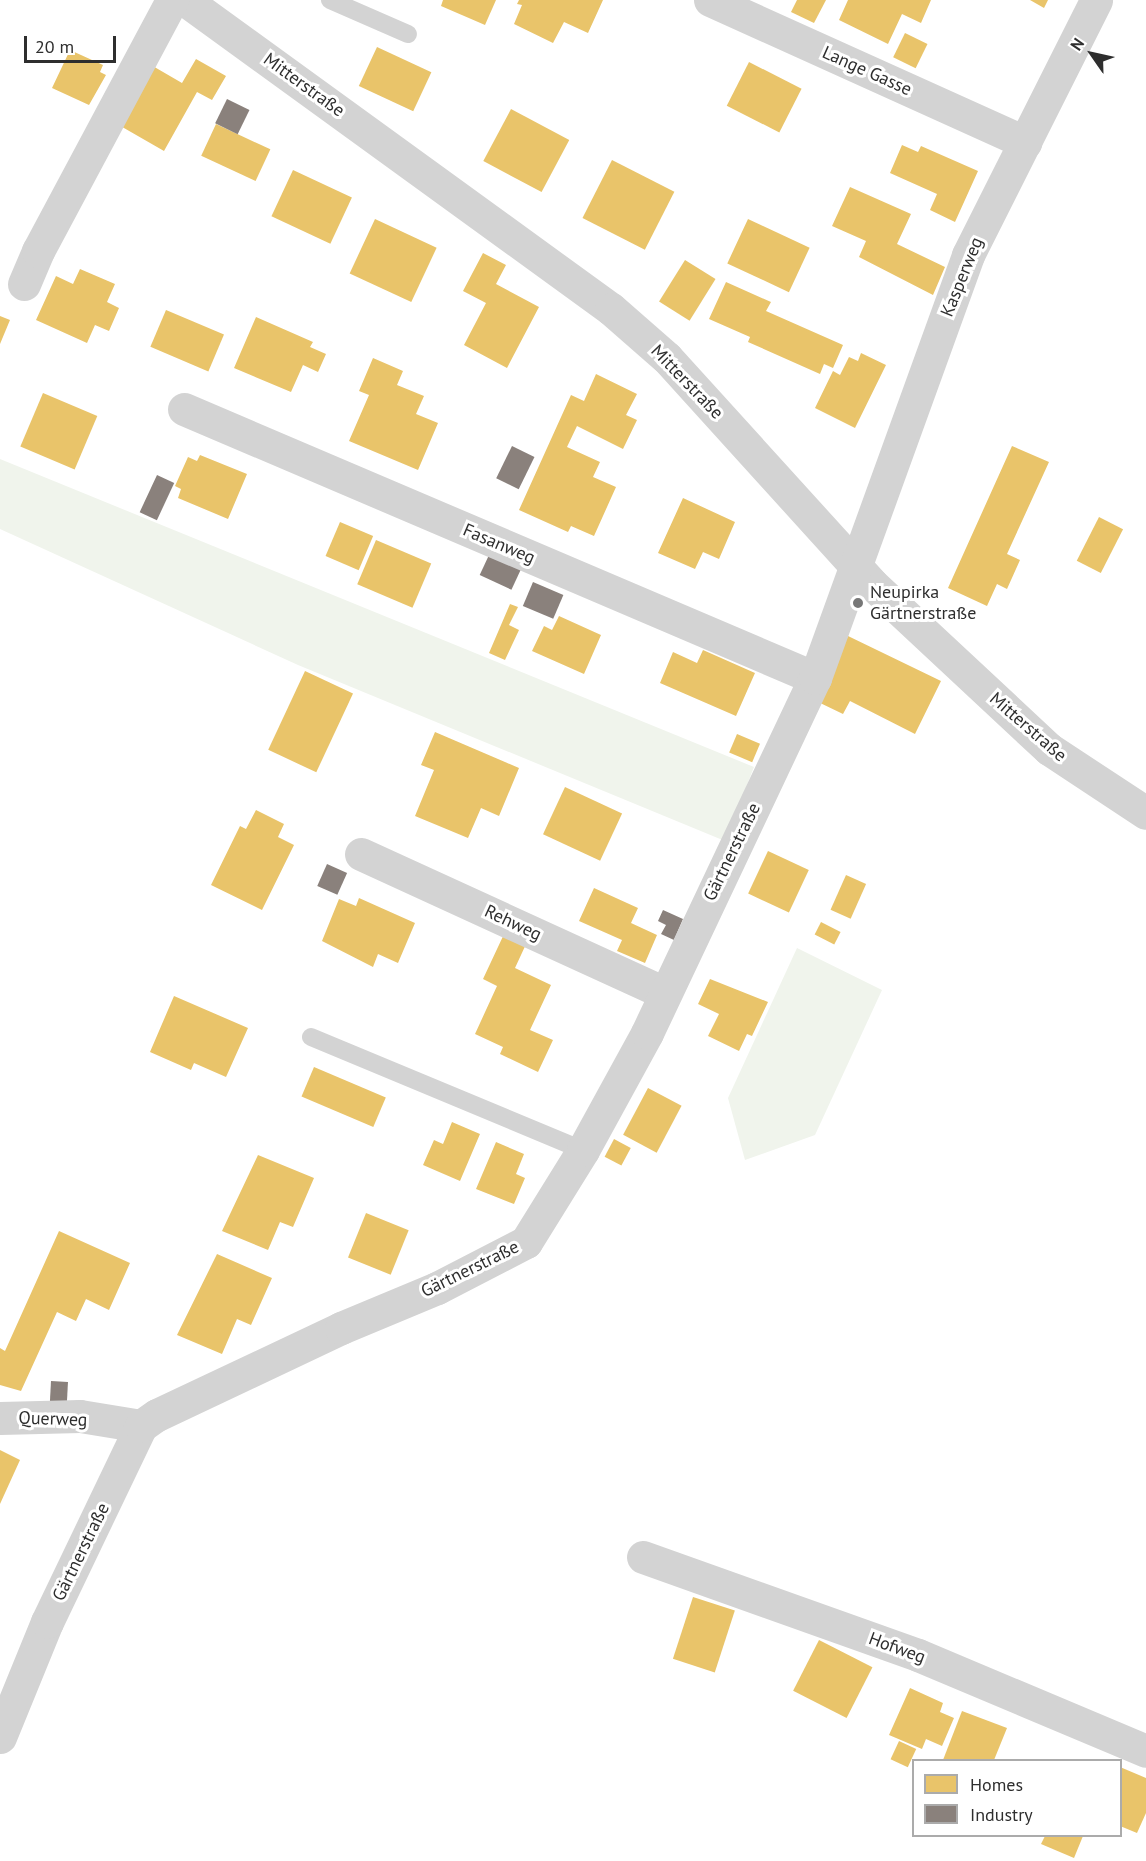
<!DOCTYPE html>
<html>
<head>
<meta charset="utf-8">
<style>
  body { margin:0 }
  #map { position:relative; width:1146px; height:1861px; overflow:hidden; background:#fff; font-family:"PT Sans",sans-serif }
  div>[style] { position:absolute }
  [style*='--x'] { left:calc(var(--x)*1px); top:calc(var(--y)*1px); width:calc(var(--w)*1px); rotate:calc(var(--a)*1deg) }
  .green>* { inset:0; background:#f0f4ec }
  .homes>* { inset:0; background:#e9c46a; transform-origin:0 0 }
  .industry>* { inset:0; background:#8a817c; transform-origin:0 0 }
  .lane>* { height:18px; margin:-9px; padding:0 9px; transform-origin:9px; border-radius:9px; background:#d3d3d3 }
  .street>* { height:33px; margin:-16.5px; padding:0 16.5px; transform-origin:16.5px; border-radius:16.5px; background:#d3d3d3 }
  .dots>* { width:16px; height:16px; translate:-50% -50%; box-sizing:border-box; border:3px solid #fff; border-radius:50% }
  span { translate:-50% -50%; white-space:nowrap; text-align:center; line-height:1.15; -webkit-text-stroke:6px #fff; paint-order:stroke }
  .street-label { font-size:18px; color:#2e2e2e }
  .poi-label { font-size:18px; color:#2e2e2e }
  .left { translate:0 -50%; text-align:left }
  .legend { position:absolute; left:912px; top:1759px; width:210px; height:78px; box-sizing:border-box; background:#fff; border:2px solid #ababab; margin:0; padding:8px 10px; list-style:none; font-size:18px; color:#2e2e2e }
  .legend li { display:flex; align-items:center; gap:12px; height:30px }
  .legend b { width:30px; border:2px solid #ababab }
  .north { position:absolute; left:1062px; top:24px; width:60px; height:60px; -webkit-text-stroke:4px #fff; paint-order:stroke; rotate:304deg; font-size:16px; font-weight:700; line-height:24px; text-align:center; color:#2e2e2e }
  .north::after { content:''; display:block; margin:auto; width:21px; height:27px; background:#2e2e2e; clip-path:polygon(50% 0,100% 100%,50% 72%,0 100%) }
  .scale { position:absolute; left:24px; top:36px; width:92px; height:27px; box-sizing:border-box; border:3px solid #2e2e2e; border-top:0; padding-left:8px; font-size:18px; line-height:21px; white-space:nowrap; color:#2e2e2e; -webkit-text-stroke:4px #fff; paint-order:stroke }
</style>
</head>
<body>
<div id="map">
  <div class="green">
    <div style="clip-path:polygon(0 459px,754px 767px,725px 841px,298px 665px,0 529px)"></div>
    <div style="clip-path:polygon(797px 948px,882px 990px,815px 1135px,745px 1160px,728px 1098px)"></div>
  </div>
  <div class="homes">
    <div style="clip-path:polygon(443px 0,496px 0,485px 25px,441px 6px)"></div>
    <div style="clip-path:polygon(519px 0,603px 0,588px 33px,564px 22px,553px 43px,514px 24px,522px 5px,517px 4px)"></div>
    <div style="clip-path:polygon(797px 0,826px 0,814px 23px,791px 12px)"></div>
    <div style="clip-path:polygon(848px 0,931px 0,921px 23px,902px 14px,888px 44px,839px 20px)"></div>
    <div style="clip-path:polygon(1030px 0,1048px 0,1044px 8px)"></div>
    <div style="left:905px;top:33px;width:25px;height:27px;rotate:26deg"></div>
    <div style="left:377px;top:47px;width:60px;height:43px;rotate:25deg"></div>
    <div style="clip-path:polygon(70px 50px,103px 65px,100px 72px,106px 75px,89px 105px,52px 88px)"></div>
    <div style="clip-path:polygon(196px 59px,226px 76px,212px 100px,197px 92px,164px 151px,117px 124px,151px 65px,182px 83px)"></div>
    <div style="left:749px;top:62px;width:59px;height:49px;rotate:27deg"></div>
    <div style="left:511px;top:109px;width:66px;height:59px;rotate:28deg"></div>
    <div style="left:216px;top:124px;width:60px;height:35px;rotate:25deg"></div>
    <div style="clip-path:polygon(902px 145px,918px 152px,921px 146px,978px 171px,955px 222px,930px 210px,937px 194px,890px 173px)"></div>
    <div style="left:612px;top:160px;width:70px;height:65px;rotate:27deg"></div>
    <div style="left:293px;top:170px;width:65px;height:51px;rotate:25deg"></div>
    <div style="clip-path:polygon(850px 187px,911px 214px,897px 244px,945px 267px,933px 295px,859px 257px,866px 241px,832px 226px)"></div>
    <div style="left:375px;top:219px;width:68px;height:60px;rotate:25deg"></div>
    <div style="left:748px;top:219px;width:68px;height:49px;rotate:25deg"></div>
    <div style="clip-path:polygon(483px 253px,506px 265px,496px 284px,539px 307px,507px 368px,464px 345px,486px 303px,463px 291px)"></div>
    <div style="left:685px;top:260px;width:36px;height:49px;rotate:32deg"></div>
    <div style="clip-path:polygon(80px 269px,115px 284px,107px 302px,119px 308px,109px 331px,95px 325px,87px 343px,36px 320px,56px 276px,73px 284px)"></div>
    <div style="clip-path:polygon(726px 282px,771px 302px,766px 311px,843px 345px,833px 368px,824px 364px,820px 374px,748px 342px,750px 337px,709px 319px)"></div>
    <div style="left:166px;top:310px;width:63px;height:40px;rotate:23deg"></div>
    <div style="clip-path:polygon(0 316px,10px 320px,0 344px)"></div>
    <div style="clip-path:polygon(256px 317px,313px 342px,310px 347px,326px 354px,318px 372px,303px 365px,291px 392px,234px 368px)"></div>
    <div style="clip-path:polygon(861px 353px,886px 365px,855px 428px,815px 408px,833px 371px,840px 375px,849px 357px,858px 361px)"></div>
    <div style="clip-path:polygon(373px 358px,403px 371px,397px 385px,424px 396px,416px 414px,438px 423px,418px 470px,349px 441px,369px 395px,359px 391px)"></div>
    <div style="clip-path:polygon(596px 374px,637px 394px,626px 415px,637px 420px,623px 449px,577px 426px,567px 447px,600px 462px,593px 477px,616px 487px,594px 536px,571px 526px,568px 532px,519px 510px,571px 395px,584px 401px)"></div>
    <div style="left:43px;top:393px;width:59px;height:58px;rotate:23deg"></div>
    <div style="clip-path:polygon(1012px 446px,1049px 462px,1007px 554px,1020px 560px,1007px 589px,997px 584px,987px 606px,948px 588px)"></div>
    <div style="clip-path:polygon(200px 455px,247px 474px,228px 519px,178px 498px,181px 489px,175px 486px,188px 457px,197px 461px)"></div>
    <div style="clip-path:polygon(683px 498px,735px 522px,719px 559px,703px 552px,695px 569px,658px 553px)"></div>
    <div style="left:1099px;top:517px;width:27px;height:49px;rotate:27deg"></div>
    <div style="left:340px;top:522px;width:36px;height:37px;rotate:23deg"></div>
    <div style="left:376px;top:540px;width:60px;height:48px;rotate:23deg"></div>
    <div style="clip-path:polygon(510px 604px,518px 607px,509px 625px,519px 630px,505px 660px,489px 653px)"></div>
    <div style="clip-path:polygon(559px 616px,601px 635px,584px 674px,532px 651px,544px 626px,552px 630px)"></div>
    <div style="clip-path:polygon(848px 636px,941px 681px,915px 734px,850px 701px,843px 714px,816px 701px)"></div>
    <div style="clip-path:polygon(703px 650px,755px 673px,736px 716px,660px 683px,673px 652px,697px 663px)"></div>
    <div style="left:305px;top:671px;width:53px;height:87px;rotate:25deg"></div>
    <div style="clip-path:polygon(435px 732px,519px 768px,499px 816px,481px 808px,468px 838px,415px 816px,434px 770px,421px 765px)"></div>
    <div style="left:737px;top:734px;width:25px;height:20px;rotate:23deg"></div>
    <div style="left:565px;top:787px;width:63px;height:52px;rotate:25deg"></div>
    <div style="clip-path:polygon(256px 810px,284px 824px,278px 837px,294px 845px,262px 910px,211px 885px,240px 826px,246px 829px)"></div>
    <div style="left:768px;top:851px;width:45px;height:47px;rotate:25deg"></div>
    <div style="left:846px;top:875px;width:22px;height:38px;rotate:24deg"></div>
    <div style="clip-path:polygon(594px 888px,638px 908px,631px 923px,657px 935px,645px 963px,617px 951px,622px 940px,579px 921px)"></div>
    <div style="clip-path:polygon(359px 898px,415px 923px,398px 963px,378px 954px,373px 967px,322px 941px,339px 899px,356px 906px)"></div>
    <div style="left:821px;top:922px;width:22px;height:14px;rotate:27deg"></div>
    <div style="clip-path:polygon(505px 932px,527px 942px,515px 968px,551px 985px,530px 1030px,553px 1040px,538px 1072px,500px 1054px,503px 1047px,475px 1034px,497px 986px,483px 979px)"></div>
    <div style="clip-path:polygon(710px 979px,768px 1002px,752px 1036px,747px 1034px,739px 1051px,708px 1036px,719px 1014px,698px 1004px)"></div>
    <div style="clip-path:polygon(174px 996px,248px 1028px,226px 1077px,194px 1063px,191px 1070px,150px 1052px)"></div>
    <div style="left:314px;top:1067px;width:78px;height:32px;rotate:23deg"></div>
    <div style="left:648px;top:1088px;width:38px;height:53px;rotate:28deg"></div>
    <div style="clip-path:polygon(452px 1122px,480px 1134px,460px 1181px,423px 1165px,434px 1140px,443px 1144px)"></div>
    <div style="left:614px;top:1139px;width:19px;height:20px;rotate:28deg"></div>
    <div style="clip-path:polygon(496px 1142px,524px 1154px,516px 1174px,525px 1178px,514px 1204px,476px 1189px)"></div>
    <div style="clip-path:polygon(258px 1155px,314px 1178px,293px 1227px,280px 1222px,268px 1250px,222px 1231px)"></div>
    <div style="left:366px;top:1213px;width:46px;height:48px;rotate:22deg"></div>
    <div style="clip-path:polygon(59px 1231px,130px 1263px,109px 1310px,86px 1299px,76px 1321px,57px 1312px,21px 1391px,0 1385px,0 1348px,5px 1351px)"></div>
    <div style="clip-path:polygon(217px 1254px,272px 1278px,251px 1325px,237px 1319px,222px 1354px,177px 1335px)"></div>
    <div style="clip-path:polygon(0 1450px,20px 1460px,0 1504px)"></div>
    <div style="left:693px;top:1597px;width:44px;height:65px;rotate:18deg"></div>
    <div style="left:819px;top:1640px;width:60px;height:57px;rotate:27deg"></div>
    <div style="clip-path:polygon(910px 1688px,943px 1703px,940px 1712px,954px 1718px,942px 1746px,926px 1739px,922px 1749px,889px 1735px)"></div>
    <div style="clip-path:polygon(962px 1711px,1007px 1728px,994px 1760px,943px 1760px)"></div>
    <div style="left:899px;top:1741px;width:19px;height:20px;rotate:25deg"></div>
    <div style="clip-path:polygon(1120px 1767px,1146px 1778px,1146px 1813px,1137px 1833px,1120px 1826px)"></div>
    <div style="clip-path:polygon(1045px 1836px,1083px 1836px,1074px 1858px,1041px 1844px)"></div>
  </div>
  <div class="industry">
    <div style="left:227px;top:99px;width:25px;height:27px;rotate:26deg"></div>
    <div style="left:512px;top:446px;width:25px;height:36px;rotate:26deg"></div>
    <div style="left:157px;top:475px;width:19px;height:41px;rotate:25deg"></div>
    <div style="left:489px;top:555px;width:35px;height:22px;rotate:25deg"></div>
    <div style="left:533px;top:582px;width:33px;height:26px;rotate:23deg"></div>
    <div style="left:327px;top:864px;width:22px;height:24px;rotate:24deg"></div>
    <div style="clip-path:polygon(663px 910px,683px 919px,674px 940px,661px 934px,666px 925px,658px 921px)"></div>
    <div style="left:51px;top:1381px;width:17px;height:21px;rotate:3deg"></div>
  </div>
  <div class="lane">
    <div style="--x:330;--y:0;--w:85;--a:23.6"></div>
    <div style="--x:311;--y:1037;--w:295;--a:22.6"></div>
  </div>
  <div class="street">
    <div style="--x:185;--y:0;--w:526;--a:35.96"></div>
    <div style="--x:611;--y:309;--w:74;--a:41.2"></div>
    <div style="--x:667;--y:358;--w:305;--a:47.8"></div>
    <div style="--x:872;--y:584;--w:242;--a:43"></div>
    <div style="--x:1049;--y:749;--w:116;--a:33.4"></div>
    <div style="--x:710;--y:0;--w:346;--a:24.3"></div>
    <div style="--x:24;--y:284;--w:36;--a:-67"></div>
    <div style="--x:38;--y:251;--w:285;--a:-61.9"></div>
    <div style="--x:184;--y:409;--w:686;--a:23.09"></div>
    <div style="--x:361;--y:854;--w:334;--a:24.6"></div>
    <div style="--x:0;--y:1418;--w:80;--a:-1.4"></div>
    <div style="--x:80;--y:1416;--w:62;--a:9.3"></div>
    <div style="--x:643;--y:1557;--w:292;--a:19.6"></div>
    <div style="--x:918;--y:1655;--w:247;--a:22.8"></div>
    <div style="--x:0;--y:1737;--w:124;--a:-67.8"></div>
    <div style="--x:47;--y:1622;--w:217;--a:-64.4"></div>
    <div style="--x:141;--y:1426;--w:19;--a:-35"></div>
    <div style="--x:157;--y:1415;--w:204;--a:-25.3"></div>
    <div style="--x:341;--y:1328;--w:104;--a:-22.6"></div>
    <div style="--x:437;--y:1288;--w:100;--a:-27.3"></div>
    <div style="--x:526;--y:1242;--w:108;--a:-58.2"></div>
    <div style="--x:583;--y:1150;--w:133;--a:-61.3"></div>
    <div style="--x:647;--y:1033;--w:393;--a:-64.7"></div>
    <div style="--x:815;--y:678;--w:450;--a:-70.1"></div>
    <div style="--x:968;--y:255;--w:285;--a:-63.3"></div>
  </div>
  <div class="dots">
    <div style="left:858px;top:603px;background:#777"></div>
  </div>
  <div class="street-label">
    <span style="left:867px;top:71px;rotate:24deg">Lange Gasse</span>
    <span style="left:304px;top:85px;rotate:36deg">Mitterstraße</span>
    <span style="left:962px;top:277px;rotate:-68deg">Kasperweg</span>
    <span style="left:687px;top:382px;rotate:46deg">Mitterstraße</span>
    <span style="left:499px;top:544px;rotate:23deg">Fasanweg</span>
    <span style="left:1028px;top:727px;rotate:41deg">Mitterstraße</span>
    <span style="left:732px;top:852px;rotate:-64deg">Gärtnerstraße</span>
    <span style="left:513px;top:923px;rotate:25deg">Rehweg</span>
    <span style="left:470px;top:1269px;rotate:-26deg">Gärtnerstraße</span>
    <span style="left:53px;top:1419px;rotate:2deg">Querweg</span>
    <span style="left:81px;top:1552px;rotate:-64deg">Gärtnerstraße</span>
    <span style="left:897px;top:1648px;rotate:20deg">Hofweg</span>
  </div>
  <div class="poi-label">
    <span class="left" style="left:870px;top:603px">Neupirka<br>Gärtnerstraße</span>
  </div>
  <ul class="legend">
  <li><b style="height:16px;background:#e9c46a"></b>Homes</li>
  <li><b style="height:16px;background:#8a817c"></b>Industry</li>
  </ul>
  <div class="north">N</div>
  <div class="scale">20 m</div>
</div>
</body>
</html>
